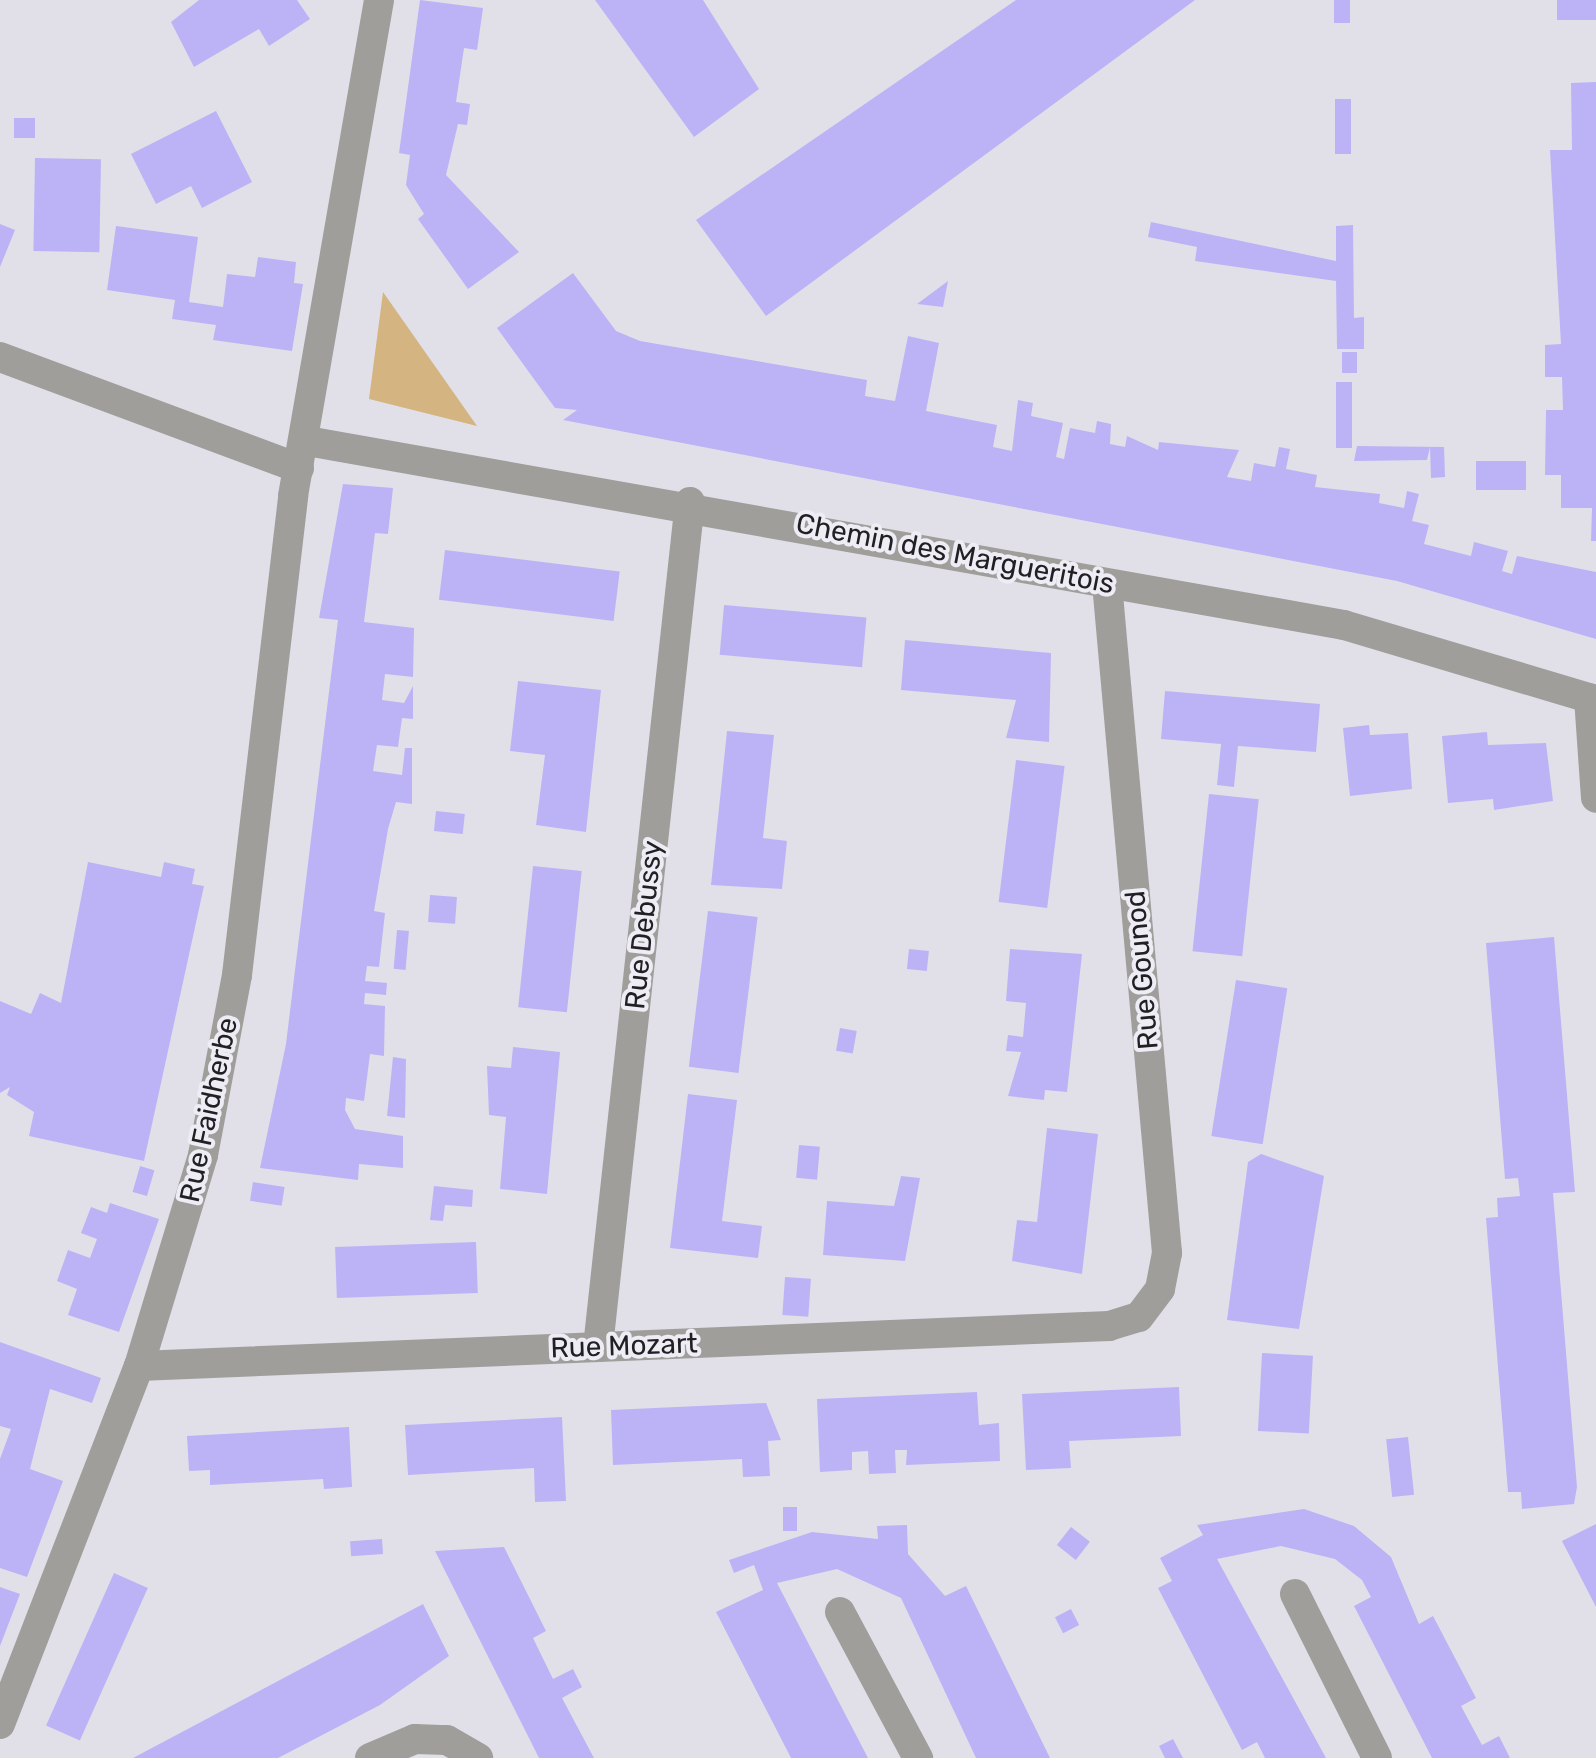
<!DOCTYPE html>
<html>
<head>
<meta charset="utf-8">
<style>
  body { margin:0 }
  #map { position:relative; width:1596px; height:1758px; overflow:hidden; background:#e1e0e8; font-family:Rubik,sans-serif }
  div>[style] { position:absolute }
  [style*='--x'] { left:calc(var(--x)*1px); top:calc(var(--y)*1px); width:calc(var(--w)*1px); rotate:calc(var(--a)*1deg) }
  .green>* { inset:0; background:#d4b481 }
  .building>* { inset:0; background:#bcb3f6; transform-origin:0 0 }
  .street>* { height:30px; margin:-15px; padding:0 15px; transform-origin:15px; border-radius:15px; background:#a09e9b }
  span { translate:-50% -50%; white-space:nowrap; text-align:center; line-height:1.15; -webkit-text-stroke:8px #eeedf5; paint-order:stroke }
  .street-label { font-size:28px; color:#212023 }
</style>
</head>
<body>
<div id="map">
  <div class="green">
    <div style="clip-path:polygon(383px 292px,477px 426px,369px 399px)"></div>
  </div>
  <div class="building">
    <div style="clip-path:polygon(199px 0,297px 0,310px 19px,269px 46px,259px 29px,194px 67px,171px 22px)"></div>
    <div style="clip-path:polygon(420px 0,483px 8px,477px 50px,464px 48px,456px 102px,470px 104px,467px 125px,458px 124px,446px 175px,519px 252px,468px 289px,418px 219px,424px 214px,406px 185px,410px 155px,399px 153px)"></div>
    <div style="clip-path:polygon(595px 0,703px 0,759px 89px,694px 137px)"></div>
    <div style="clip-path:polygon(1016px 0,1195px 0,766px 316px,696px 220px)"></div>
    <div style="left:1334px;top:0;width:16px;height:23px"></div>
    <div style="left:1557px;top:0;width:39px;height:20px"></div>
    <div style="clip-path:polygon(1596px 82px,1596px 541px,1591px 541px,1592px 508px,1561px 508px,1561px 475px,1545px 475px,1546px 410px,1563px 410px,1562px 377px,1545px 377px,1545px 345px,1561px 344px,1550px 150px,1572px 150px,1571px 83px)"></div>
    <div style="left:1335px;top:99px;width:16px;height:55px"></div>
    <div style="clip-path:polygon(216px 111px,252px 182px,202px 208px,191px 186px,156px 204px,131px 154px)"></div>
    <div style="left:14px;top:118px;width:21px;height:20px"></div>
    <div style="left:35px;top:158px;width:66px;height:93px;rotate:1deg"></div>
    <div style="clip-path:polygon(1151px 222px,1336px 261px,1336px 226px,1353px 225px,1354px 318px,1364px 317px,1364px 349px,1337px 349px,1336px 281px,1195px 261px,1197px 247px,1148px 237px)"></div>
    <div style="clip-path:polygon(0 224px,15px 230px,0 267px)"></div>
    <div style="clip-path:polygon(116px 226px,198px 237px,189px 302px,223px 307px,227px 274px,255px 277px,258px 257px,296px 262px,294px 283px,303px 284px,292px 351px,213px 340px,216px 325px,172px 319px,175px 300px,107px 290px)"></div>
    <div style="clip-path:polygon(573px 273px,616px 331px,640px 341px,867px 380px,865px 396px,895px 401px,908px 336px,939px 343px,926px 411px,997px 425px,993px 447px,1012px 451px,1018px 400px,1033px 403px,1031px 416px,1063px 423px,1056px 457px,1064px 459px,1070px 428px,1095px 433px,1097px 421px,1111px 424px,1110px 444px,1125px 447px,1127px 436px,1158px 450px,1159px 442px,1239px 450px,1227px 477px,1251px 481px,1254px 463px,1275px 467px,1279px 447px,1290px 449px,1286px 469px,1317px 475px,1315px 487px,1380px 494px,1379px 503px,1404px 508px,1407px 491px,1419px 494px,1412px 521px,1429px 525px,1424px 544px,1471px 556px,1474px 542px,1508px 551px,1502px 571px,1512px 574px,1517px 556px,1596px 572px,1596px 639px,1397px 581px,563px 420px,577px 410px,555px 408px,497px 328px)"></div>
    <div style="clip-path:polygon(948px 281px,943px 307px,917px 304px)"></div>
    <div style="left:1342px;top:352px;width:15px;height:21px"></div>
    <div style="left:1336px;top:382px;width:16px;height:66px"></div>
    <div style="clip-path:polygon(1357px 446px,1444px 447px,1445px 477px,1431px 478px,1430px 447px,1427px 460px,1354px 461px)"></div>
    <div style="left:1526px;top:461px;width:29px;height:50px;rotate:90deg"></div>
    <div style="clip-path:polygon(343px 484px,393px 488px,388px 534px,375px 533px,364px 622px,414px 628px,413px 677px,385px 674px,382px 700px,404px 703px,413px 686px,413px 719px,402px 718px,398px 747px,377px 745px,373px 771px,402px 775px,405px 748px,412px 748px,412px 804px,396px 802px,388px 829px,374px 911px,385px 913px,379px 967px,367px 966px,365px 981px,387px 983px,386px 995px,365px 993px,364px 1004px,385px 1006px,384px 1056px,370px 1054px,364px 1101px,346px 1098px,345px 1110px,355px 1129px,403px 1136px,403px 1168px,359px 1164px,358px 1180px,260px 1168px,286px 1044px,327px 708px,338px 620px,319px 618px)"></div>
    <div style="left:445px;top:550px;width:176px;height:50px;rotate:7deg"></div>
    <div style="left:724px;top:605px;width:143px;height:50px;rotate:5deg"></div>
    <div style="clip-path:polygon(905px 640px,1051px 653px,1049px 742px,1006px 738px,1016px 700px,901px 690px)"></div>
    <div style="clip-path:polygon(518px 681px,601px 690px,586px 832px,536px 825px,545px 755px,510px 751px)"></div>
    <div style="clip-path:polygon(1165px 691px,1320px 704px,1316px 752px,1238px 746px,1234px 787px,1217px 785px,1221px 744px,1161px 739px)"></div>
    <div style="clip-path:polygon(1369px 725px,1370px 735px,1408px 733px,1412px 789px,1350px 796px,1343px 728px)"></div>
    <div style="clip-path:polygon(727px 731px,774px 735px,763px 838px,787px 841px,782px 889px,711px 885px)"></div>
    <div style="clip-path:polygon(1487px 732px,1488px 745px,1546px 743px,1553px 801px,1494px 810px,1493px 799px,1448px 803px,1442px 736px)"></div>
    <div style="left:1016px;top:760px;width:49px;height:143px;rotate:7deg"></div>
    <div style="left:1209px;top:794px;width:50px;height:158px;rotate:6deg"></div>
    <div style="left:436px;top:811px;width:29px;height:20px;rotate:6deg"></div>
    <div style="clip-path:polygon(88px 862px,161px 877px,164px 862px,195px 869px,192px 884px,204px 886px,144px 1161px,29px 1136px,34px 1112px,7px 1095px,10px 1087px,0 1093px,0 1001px,31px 1014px,40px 993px,61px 1003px)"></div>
    <div style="left:533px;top:866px;width:49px;height:142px;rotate:6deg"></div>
    <div style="left:430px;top:895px;width:27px;height:27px;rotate:4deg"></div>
    <div style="left:708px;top:911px;width:50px;height:157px;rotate:7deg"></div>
    <div style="left:397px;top:930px;width:12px;height:39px;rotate:5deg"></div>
    <div style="clip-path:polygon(1554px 937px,1575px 1192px,1553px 1193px,1577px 1487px,1574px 1504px,1522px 1509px,1521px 1492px,1508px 1492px,1486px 1218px,1498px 1217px,1497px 1198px,1520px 1196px,1518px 1178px,1505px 1179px,1486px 943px)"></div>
    <div style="left:909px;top:949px;width:20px;height:20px;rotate:6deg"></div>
    <div style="clip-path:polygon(1010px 949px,1082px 954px,1067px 1092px,1045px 1090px,1044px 1100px,1008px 1096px,1021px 1052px,1006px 1051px,1008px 1035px,1023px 1037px,1026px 1003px,1006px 1001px)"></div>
    <div style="left:1236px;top:980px;width:52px;height:158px;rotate:9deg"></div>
    <div style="left:840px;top:1028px;width:17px;height:23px;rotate:10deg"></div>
    <div style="clip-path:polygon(513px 1047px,560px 1052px,547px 1194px,500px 1189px,506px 1117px,489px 1115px,487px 1066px,511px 1068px)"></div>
    <div style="clip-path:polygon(393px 1057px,406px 1059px,405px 1118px,387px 1116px)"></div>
    <div style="clip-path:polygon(688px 1094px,737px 1100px,722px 1221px,762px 1226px,758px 1258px,670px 1248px)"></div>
    <div style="clip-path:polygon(1047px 1128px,1098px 1134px,1082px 1274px,1012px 1261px,1017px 1220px,1037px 1222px)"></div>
    <div style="left:799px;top:1145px;width:21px;height:33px;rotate:5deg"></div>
    <div style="clip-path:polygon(1261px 1154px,1324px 1176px,1299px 1329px,1227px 1320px,1248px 1162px)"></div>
    <div style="left:140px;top:1166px;width:15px;height:27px;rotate:16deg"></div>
    <div style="clip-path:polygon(901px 1176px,920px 1178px,905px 1261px,823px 1255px,827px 1201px,894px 1206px)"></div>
    <div style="left:253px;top:1182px;width:32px;height:19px;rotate:9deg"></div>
    <div style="clip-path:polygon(434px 1186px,473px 1190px,472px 1207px,445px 1205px,443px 1221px,430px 1220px)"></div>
    <div style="clip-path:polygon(110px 1203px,159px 1219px,119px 1332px,68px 1315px,77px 1289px,57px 1281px,68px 1250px,90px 1258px,97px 1239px,81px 1233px,91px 1207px,107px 1213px)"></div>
    <div style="left:476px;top:1242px;width:51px;height:141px;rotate:88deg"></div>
    <div style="left:785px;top:1277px;width:26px;height:38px;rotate:4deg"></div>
    <div style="clip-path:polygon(0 1342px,101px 1378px,92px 1403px,50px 1389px,30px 1469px,63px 1481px,27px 1577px,0 1568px,0 1459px,11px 1429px,0 1426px)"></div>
    <div style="left:1262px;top:1353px;width:51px;height:78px;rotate:3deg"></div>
    <div style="clip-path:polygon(1179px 1387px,1181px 1436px,1069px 1441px,1071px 1468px,1026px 1470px,1022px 1394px)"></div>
    <div style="clip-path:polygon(977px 1392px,979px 1425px,999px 1423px,1000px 1461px,906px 1465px,907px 1450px,895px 1450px,896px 1473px,869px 1474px,868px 1451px,852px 1452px,852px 1470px,820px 1472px,817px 1399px)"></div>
    <div style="clip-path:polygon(766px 1403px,781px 1440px,768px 1441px,770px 1476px,743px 1477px,742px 1459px,613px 1465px,611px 1410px)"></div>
    <div style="clip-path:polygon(562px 1417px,566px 1501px,535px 1502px,534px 1468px,408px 1475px,405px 1425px)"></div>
    <div style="clip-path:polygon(349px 1427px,352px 1487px,324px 1489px,323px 1479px,210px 1485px,210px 1470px,189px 1471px,187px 1436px)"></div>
    <div style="left:1408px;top:1437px;width:58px;height:22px;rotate:84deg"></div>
    <div style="left:783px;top:1507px;width:14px;height:24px"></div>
    <div style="clip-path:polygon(1304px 1509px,1354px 1526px,1391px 1557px,1419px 1624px,1433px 1616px,1476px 1698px,1461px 1706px,1482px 1745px,1499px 1736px,1510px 1758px,1432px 1758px,1354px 1606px,1371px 1597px,1362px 1580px,1335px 1559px,1281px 1546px,1217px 1559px,1326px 1758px,1265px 1758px,1257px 1742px,1242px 1750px,1158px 1588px,1172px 1581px,1160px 1558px,1203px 1535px,1197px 1525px)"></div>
    <div style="clip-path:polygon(1596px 1524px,1596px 1607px,1562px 1541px)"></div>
    <div style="clip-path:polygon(907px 1525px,908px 1554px,945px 1596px,966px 1586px,1050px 1758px,976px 1758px,901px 1598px,837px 1569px,777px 1583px,868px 1758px,791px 1758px,716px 1612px,763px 1590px,754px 1565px,734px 1573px,729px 1560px,812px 1532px,878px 1539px,877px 1526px)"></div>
    <div style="left:1071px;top:1527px;width:24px;height:23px;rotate:38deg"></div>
    <div style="left:382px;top:1539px;width:15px;height:32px;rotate:86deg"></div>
    <div style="clip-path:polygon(504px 1547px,546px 1631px,533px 1638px,553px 1679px,573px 1669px,582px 1687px,562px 1698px,594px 1758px,539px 1758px,435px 1551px)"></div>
    <div style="left:114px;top:1573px;width:37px;height:167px;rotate:24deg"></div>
    <div style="clip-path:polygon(0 1587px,20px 1594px,0 1646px)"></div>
    <div style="clip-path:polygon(423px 1604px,449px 1656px,380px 1705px,278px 1758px,133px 1758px)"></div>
    <div style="left:1071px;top:1609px;width:18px;height:18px;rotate:63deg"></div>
    <div style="clip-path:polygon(1173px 1739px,1183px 1758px,1165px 1758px,1159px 1746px)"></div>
  </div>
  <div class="street">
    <div style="--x:0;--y:357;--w:319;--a:20.4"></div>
    <div style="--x:307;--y:441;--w:1053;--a:10.06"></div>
    <div style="--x:1344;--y:625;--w:263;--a:16.6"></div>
    <div style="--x:1589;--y:698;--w:100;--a:86"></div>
    <div style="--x:598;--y:1347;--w:850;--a:-83.79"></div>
    <div style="--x:139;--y:1366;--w:971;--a:-2.36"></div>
    <div style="--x:1109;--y:1326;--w:31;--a:-17"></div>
    <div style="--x:1139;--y:1317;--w:35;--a:-53"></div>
    <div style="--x:1160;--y:1289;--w:37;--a:-79"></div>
    <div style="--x:1167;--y:1253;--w:672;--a:-95.12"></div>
    <div style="--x:1295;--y:1594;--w:183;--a:63.4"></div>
    <div style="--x:840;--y:1612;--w:166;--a:61.9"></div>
    <div style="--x:0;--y:1724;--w:384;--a:-68.8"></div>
    <div style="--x:139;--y:1366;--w:220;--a:-73.1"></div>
    <div style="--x:203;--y:1155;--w:183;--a:-79.3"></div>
    <div style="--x:237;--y:975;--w:482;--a:-83.3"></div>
    <div style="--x:293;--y:496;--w:503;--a:-80.16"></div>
    <div style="--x:370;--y:1758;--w:49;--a:-22.9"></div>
    <div style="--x:415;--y:1739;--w:32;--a:2"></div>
    <div style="--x:447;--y:1740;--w:36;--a:30"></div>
  </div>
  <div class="street-label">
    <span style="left:955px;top:554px;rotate:11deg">Chemin des Margueritois</span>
    <span style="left:644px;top:925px;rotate:-84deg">Rue Debussy</span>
    <span style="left:1142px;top:970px;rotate:-95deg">Rue Gounod</span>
    <span style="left:209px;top:1110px;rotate:-78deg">Rue Faidherbe</span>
    <span style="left:624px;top:1346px;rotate:-2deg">Rue Mozart</span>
  </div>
</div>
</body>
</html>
